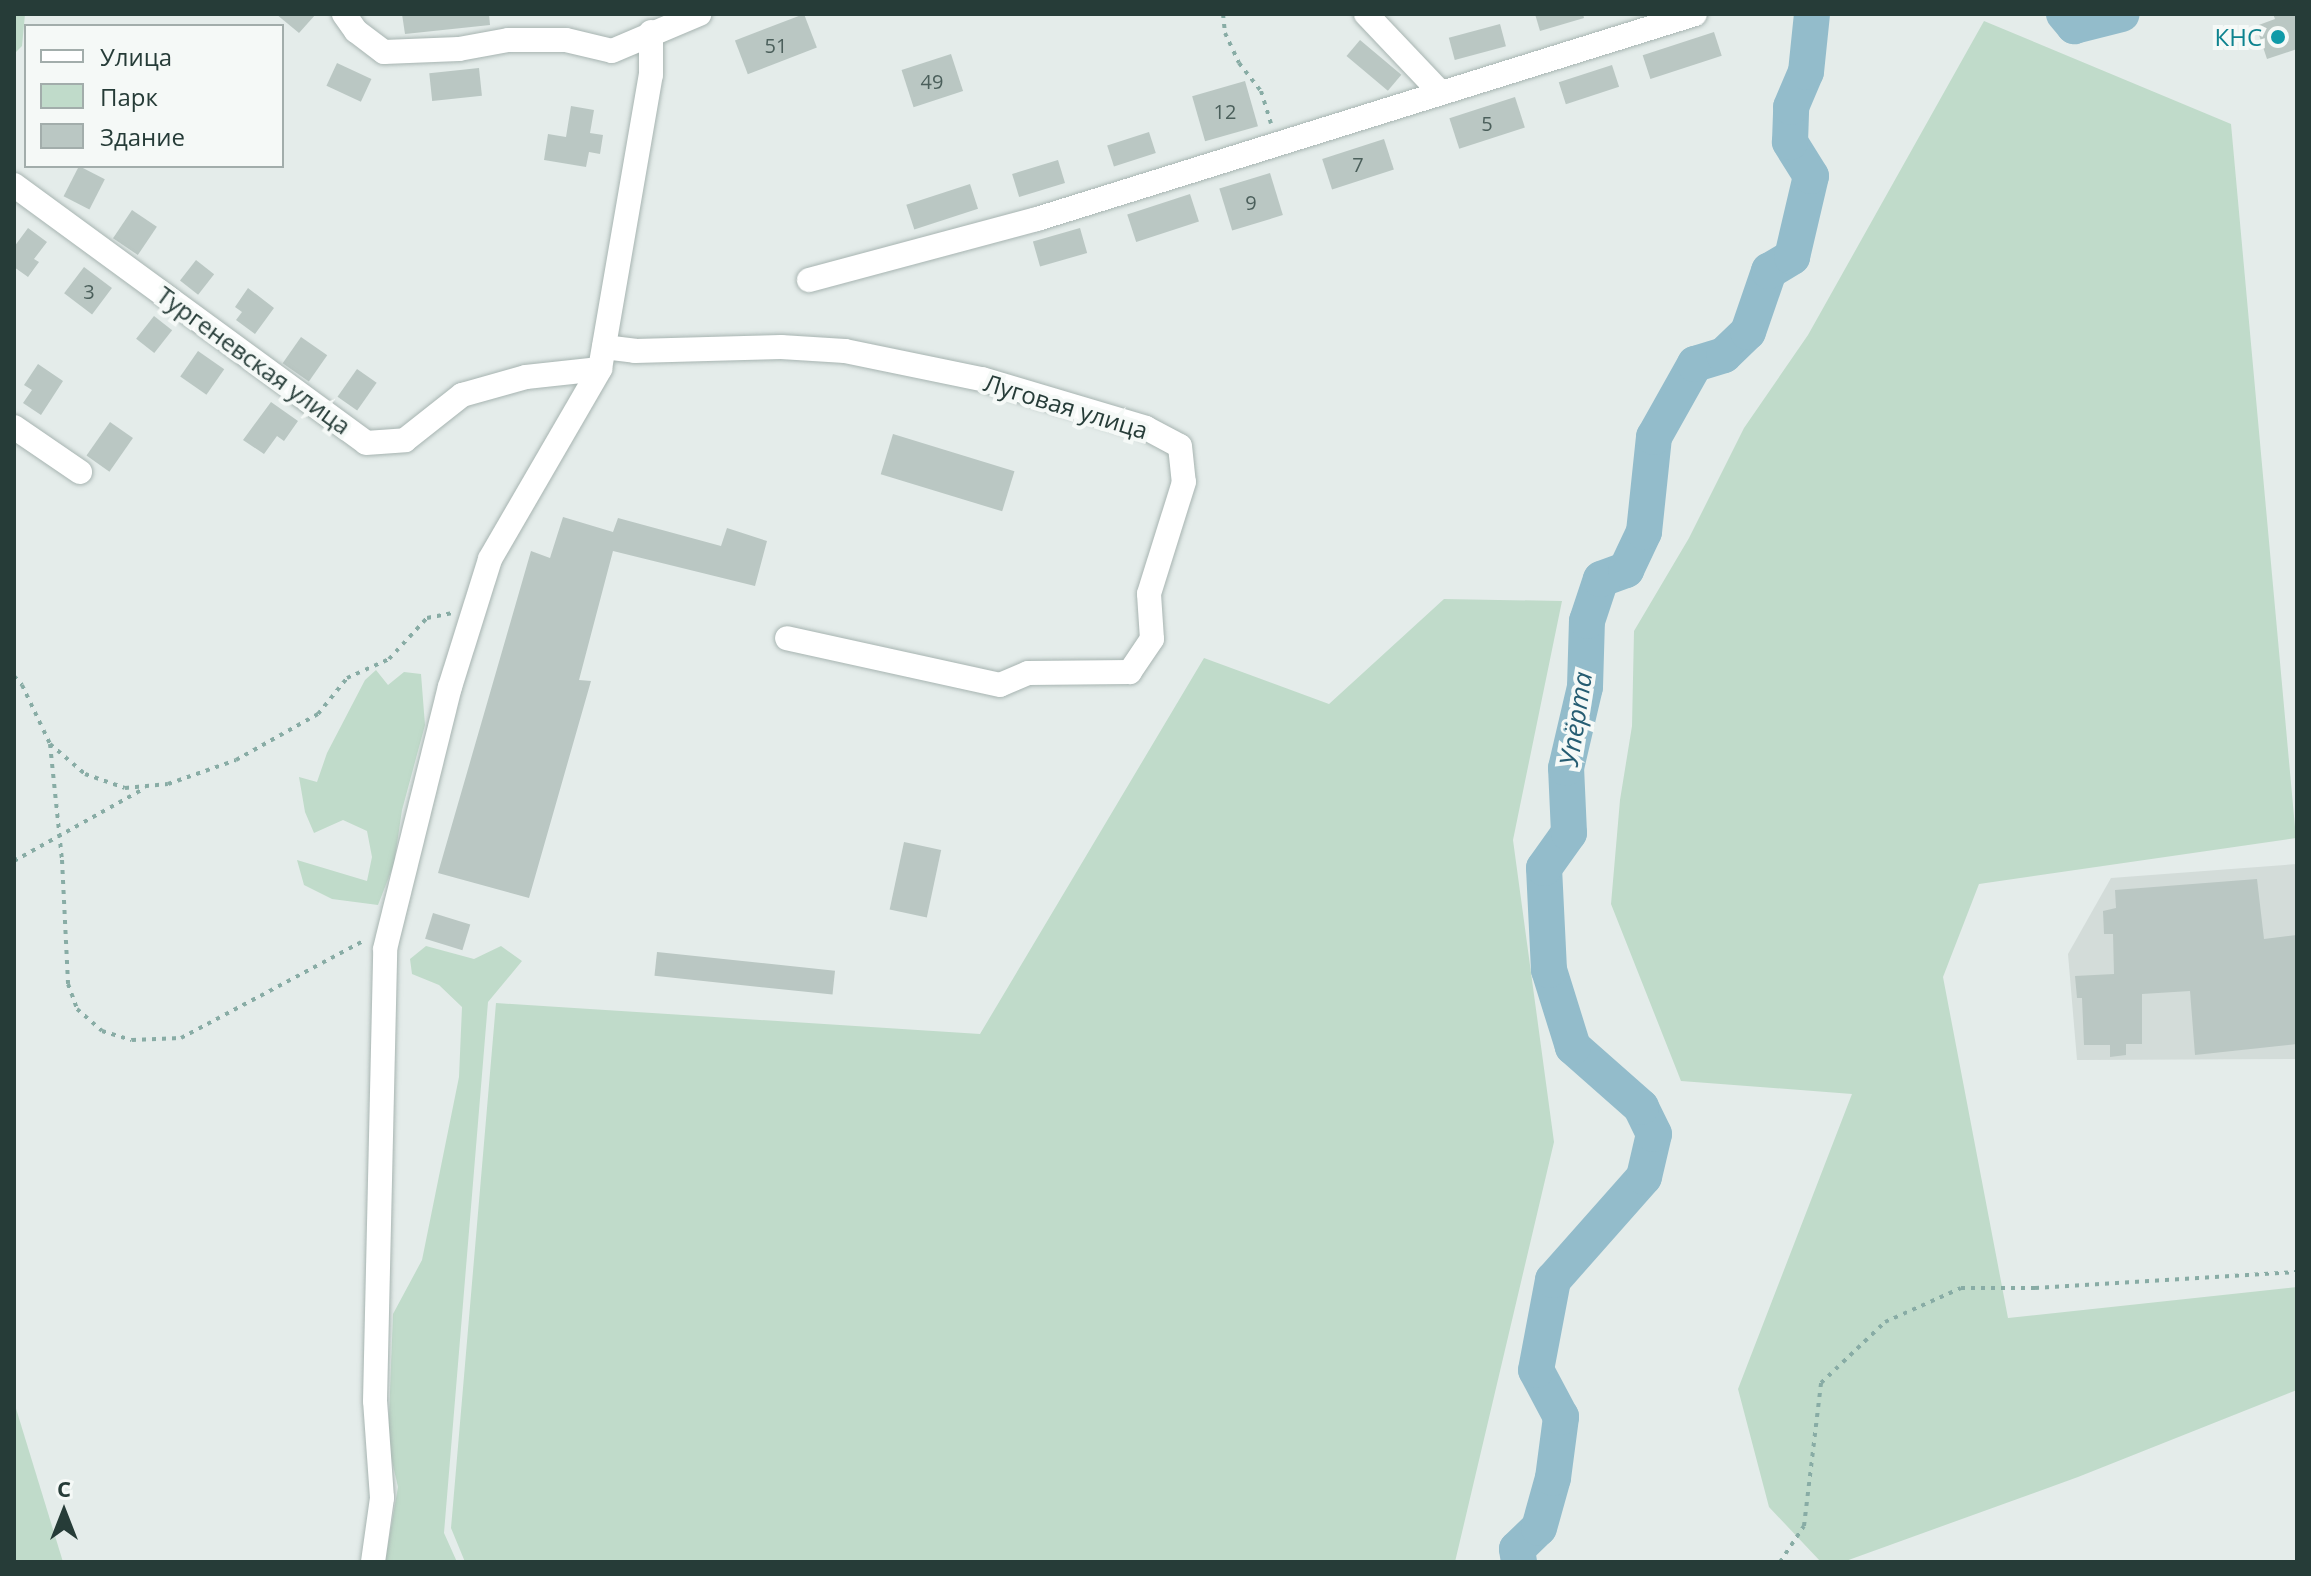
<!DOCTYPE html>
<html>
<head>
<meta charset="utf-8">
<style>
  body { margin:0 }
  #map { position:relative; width:2311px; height:1576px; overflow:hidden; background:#e4ecea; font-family:"Open Sans",sans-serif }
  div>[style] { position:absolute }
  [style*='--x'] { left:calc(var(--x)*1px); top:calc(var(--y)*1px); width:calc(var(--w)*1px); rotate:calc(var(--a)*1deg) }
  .built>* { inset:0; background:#d3dcd9 }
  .green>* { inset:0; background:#c0dbca }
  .river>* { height:36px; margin:-18px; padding:0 18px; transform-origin:18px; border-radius:18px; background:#93bccb }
  .building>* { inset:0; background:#bac7c3; transform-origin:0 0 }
  .path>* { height:4px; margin-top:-2px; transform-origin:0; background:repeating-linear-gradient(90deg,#88aca5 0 4px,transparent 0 10px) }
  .roads { filter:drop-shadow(0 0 2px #a7b4b1) drop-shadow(0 0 2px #a7b4b1) }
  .minor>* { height:24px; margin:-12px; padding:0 12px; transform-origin:12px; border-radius:12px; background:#fff }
  .dots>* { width:22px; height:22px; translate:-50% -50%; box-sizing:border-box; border:4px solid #f5f9f7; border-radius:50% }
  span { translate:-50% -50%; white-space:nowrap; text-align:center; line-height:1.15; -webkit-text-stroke:8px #f5f9f7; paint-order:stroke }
  .number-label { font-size:20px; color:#4b5f5b }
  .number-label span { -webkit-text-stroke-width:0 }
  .culture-label { font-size:24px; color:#0d838f }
  .right { translate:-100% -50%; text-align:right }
  .street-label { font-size:24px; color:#263c38 }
  .water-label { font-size:26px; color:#265d72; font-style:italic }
  .frame { position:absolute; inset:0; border:16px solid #263c38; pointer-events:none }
  .legend { position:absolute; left:24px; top:24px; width:260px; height:144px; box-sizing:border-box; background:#f5f9f7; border:2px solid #a2adab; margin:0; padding:10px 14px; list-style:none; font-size:24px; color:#263c38 }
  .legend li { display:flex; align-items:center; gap:16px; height:40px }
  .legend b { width:40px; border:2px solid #a2adab }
  .north { position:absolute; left:24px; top:1472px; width:80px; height:80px; -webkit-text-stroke:6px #f5f9f7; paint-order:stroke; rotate:0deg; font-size:22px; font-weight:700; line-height:32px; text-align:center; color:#263c38 }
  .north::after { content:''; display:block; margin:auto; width:28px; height:36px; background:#263c38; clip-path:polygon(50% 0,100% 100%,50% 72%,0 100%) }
</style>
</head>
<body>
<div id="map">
  <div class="built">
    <div style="clip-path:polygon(2297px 864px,2297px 1059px,2077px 1060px,2068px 954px,2111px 878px)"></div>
  </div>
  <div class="green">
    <div style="clip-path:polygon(14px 14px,25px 14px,22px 46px,14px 54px)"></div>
    <div style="clip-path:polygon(1984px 21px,2231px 124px,2296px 838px,1979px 884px,1943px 977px,2008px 1318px,2297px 1287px,2297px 1390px,2078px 1477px,1843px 1562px,1821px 1562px,1769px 1507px,1738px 1389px,1852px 1094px,1681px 1081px,1611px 904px,1620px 800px,1632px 726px,1634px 631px,1689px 538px,1744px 428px,1808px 335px)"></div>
    <div style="clip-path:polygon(1444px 599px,1562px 601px,1513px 840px,1554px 1142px,1455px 1562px,465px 1562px,451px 1528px,496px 1003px,980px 1034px,1204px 658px,1329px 704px)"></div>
    <div style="clip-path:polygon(376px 670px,388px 685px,404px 672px,421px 674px,425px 725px,402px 810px,394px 864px,378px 905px,332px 899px,304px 885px,297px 860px,367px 881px,372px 857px,367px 831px,343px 820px,314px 833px,305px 812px,299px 777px,317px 782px,327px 753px,365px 680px)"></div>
    <div style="clip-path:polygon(426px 946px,474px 959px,501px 946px,522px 961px,488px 1002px,444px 1533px,457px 1562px,385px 1562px,398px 1487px,388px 1444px,393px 1314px,422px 1260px,459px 1077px,462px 1007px,439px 985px,412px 974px,410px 959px)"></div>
    <div style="clip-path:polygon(14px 1402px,63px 1562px,14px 1562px)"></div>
  </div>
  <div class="river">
    <div style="--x:2064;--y:14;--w:16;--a:50"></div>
    <div style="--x:2074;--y:26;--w:49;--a:-14"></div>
    <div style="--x:1519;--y:1562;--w:13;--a:-99"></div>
    <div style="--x:1517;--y:1549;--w:30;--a:-44"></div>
    <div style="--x:1539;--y:1528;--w:52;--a:-74.4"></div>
    <div style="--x:1553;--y:1478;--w:62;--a:-82.5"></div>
    <div style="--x:1561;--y:1417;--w:53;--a:-118"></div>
    <div style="--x:1536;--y:1370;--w:92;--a:-79.3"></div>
    <div style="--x:1553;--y:1280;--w:137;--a:-48.5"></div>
    <div style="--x:1644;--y:1177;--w:44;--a:-76.9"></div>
    <div style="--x:1654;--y:1134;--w:30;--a:-116"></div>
    <div style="--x:1641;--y:1107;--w:91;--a:-138.6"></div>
    <div style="--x:1573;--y:1047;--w:81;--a:-107.3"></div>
    <div style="--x:1549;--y:970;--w:102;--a:-92.8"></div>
    <div style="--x:1544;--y:868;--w:43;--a:-54.5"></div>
    <div style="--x:1569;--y:833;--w:65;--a:-92.6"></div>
    <div style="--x:1566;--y:768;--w:83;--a:-76.8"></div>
    <div style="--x:1585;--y:687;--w:66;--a:-88.3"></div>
    <div style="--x:1587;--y:621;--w:44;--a:-71.6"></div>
    <div style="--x:1601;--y:579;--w:27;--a:-20"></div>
    <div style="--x:1626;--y:570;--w:42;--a:-64.7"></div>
    <div style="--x:1644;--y:532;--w:96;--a:-84"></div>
    <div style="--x:1654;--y:437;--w:84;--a:-60.7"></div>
    <div style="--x:1695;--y:364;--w:30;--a:-17"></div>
    <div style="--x:1724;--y:355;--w:33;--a:-44"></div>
    <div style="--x:1748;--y:332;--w:65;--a:-71"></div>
    <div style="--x:1769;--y:271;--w:27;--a:-31"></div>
    <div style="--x:1792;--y:257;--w:83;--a:-76.8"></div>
    <div style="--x:1811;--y:176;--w:40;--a:-122"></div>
    <div style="--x:1790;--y:142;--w:35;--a:-88"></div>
    <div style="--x:1791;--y:107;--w:38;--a:-67"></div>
    <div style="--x:1806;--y:72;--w:58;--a:-84.1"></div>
  </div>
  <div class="building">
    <div style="clip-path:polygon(276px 14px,316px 14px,299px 33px)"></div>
    <div style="clip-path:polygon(402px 14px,489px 14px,490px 25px,405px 34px)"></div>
    <div style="left:804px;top:14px;width:36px;height:74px;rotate:69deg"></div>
    <div style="clip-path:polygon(1535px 14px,1583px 14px,1584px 18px,1540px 31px)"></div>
    <div style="clip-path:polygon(2273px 14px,2297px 14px,2297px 49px,2267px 59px,2256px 26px,2275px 19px)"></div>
    <div style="left:1500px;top:24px;width:23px;height:53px;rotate:75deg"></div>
    <div style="left:1714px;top:32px;width:25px;height:75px;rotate:72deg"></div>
    <div style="left:1360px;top:40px;width:54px;height:21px;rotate:40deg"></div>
    <div style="left:951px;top:54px;width:39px;height:52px;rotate:72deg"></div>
    <div style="left:337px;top:63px;width:38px;height:25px;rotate:25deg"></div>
    <div style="left:1612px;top:65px;width:23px;height:56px;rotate:72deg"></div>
    <div style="left:479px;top:68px;width:28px;height:50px;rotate:84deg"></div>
    <div style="left:1245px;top:81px;width:47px;height:55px;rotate:74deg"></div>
    <div style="left:1515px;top:97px;width:32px;height:69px;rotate:72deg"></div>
    <div style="clip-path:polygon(571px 106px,594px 110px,590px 133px,603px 135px,600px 154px,589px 152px,586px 167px,544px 160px,548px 134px,566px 137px)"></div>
    <div style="left:1149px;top:132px;width:22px;height:44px;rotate:72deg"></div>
    <div style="left:1384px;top:139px;width:32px;height:65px;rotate:72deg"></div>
    <div style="left:1058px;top:160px;width:24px;height:48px;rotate:73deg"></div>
    <div style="left:79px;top:166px;width:29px;height:34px;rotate:27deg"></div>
    <div style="left:1270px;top:173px;width:44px;height:53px;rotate:73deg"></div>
    <div style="left:970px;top:184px;width:26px;height:67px;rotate:72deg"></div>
    <div style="left:1190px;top:194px;width:29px;height:66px;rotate:72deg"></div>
    <div style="left:132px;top:210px;width:30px;height:34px;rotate:34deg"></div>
    <div style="clip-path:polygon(28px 228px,47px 242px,34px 259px,39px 262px,28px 277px,14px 267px,14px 247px)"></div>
    <div style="left:1080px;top:228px;width:26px;height:49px;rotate:74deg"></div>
    <div style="left:196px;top:260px;width:23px;height:26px;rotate:38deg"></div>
    <div style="left:84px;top:267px;width:35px;height:33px;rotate:37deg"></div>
    <div style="clip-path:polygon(248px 288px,274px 308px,255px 334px,236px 320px,242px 312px,235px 307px)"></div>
    <div style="left:154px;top:316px;width:23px;height:29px;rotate:38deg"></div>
    <div style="left:301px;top:337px;width:32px;height:32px;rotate:35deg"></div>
    <div style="left:198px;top:351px;width:32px;height:31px;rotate:35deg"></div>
    <div style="clip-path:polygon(38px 364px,63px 381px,41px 415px,23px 403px,32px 390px,24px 385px)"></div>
    <div style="left:357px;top:369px;width:24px;height:34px;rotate:35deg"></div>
    <div style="clip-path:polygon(271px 402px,298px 421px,284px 441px,277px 436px,264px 454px,243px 440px)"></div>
    <div style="left:110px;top:422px;width:28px;height:41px;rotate:35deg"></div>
    <div style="left:893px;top:434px;width:127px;height:42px;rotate:17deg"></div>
    <div style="clip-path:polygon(563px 517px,613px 532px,618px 518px,721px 546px,727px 528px,767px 541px,755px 586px,613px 551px,579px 680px,591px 681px,529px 898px,438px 873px,531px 551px,550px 558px)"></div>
    <div style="left:904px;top:842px;width:38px;height:69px;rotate:12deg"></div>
    <div style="clip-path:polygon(2257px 879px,2264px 939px,2297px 935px,2297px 1044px,2195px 1055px,2190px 991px,2142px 994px,2142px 1044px,2126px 1044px,2126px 1055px,2110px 1057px,2110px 1045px,2084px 1045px,2082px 998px,2077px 998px,2075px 976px,2114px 974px,2113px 934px,2104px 934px,2103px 911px,2116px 908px,2115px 890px)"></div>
    <div style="left:433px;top:913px;width:39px;height:27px;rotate:17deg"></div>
    <div style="left:657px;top:952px;width:179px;height:24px;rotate:6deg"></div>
  </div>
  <div class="path">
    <div style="--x:1223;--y:14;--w:19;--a:84"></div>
    <div style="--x:1225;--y:33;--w:33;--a:65"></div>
    <div style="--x:1239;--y:63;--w:36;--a:52"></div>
    <div style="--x:1261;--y:91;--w:34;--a:73"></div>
    <div style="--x:14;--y:676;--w:12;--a:48"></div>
    <div style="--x:22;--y:685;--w:65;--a:64.6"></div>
    <div style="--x:50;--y:744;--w:46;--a:40.6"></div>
    <div style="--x:85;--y:774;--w:42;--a:19.3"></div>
    <div style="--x:125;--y:788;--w:43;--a:-5.3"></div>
    <div style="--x:168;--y:784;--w:72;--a:-19.4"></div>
    <div style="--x:236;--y:760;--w:94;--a:-29.3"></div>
    <div style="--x:318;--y:714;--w:46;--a:-51.1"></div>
    <div style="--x:347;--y:678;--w:46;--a:-24.3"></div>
    <div style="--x:389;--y:659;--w:56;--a:-47.2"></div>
    <div style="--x:427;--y:618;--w:26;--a:-11"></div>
    <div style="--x:50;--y:744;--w:117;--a:84.1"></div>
    <div style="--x:62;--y:860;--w:124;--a:87.2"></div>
    <div style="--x:68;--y:984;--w:27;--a:70"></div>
    <div style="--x:77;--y:1009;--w:33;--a:41"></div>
    <div style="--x:102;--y:1031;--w:31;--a:17"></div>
    <div style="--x:132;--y:1040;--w:49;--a:-2.3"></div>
    <div style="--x:181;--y:1038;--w:208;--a:-28"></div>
    <div style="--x:14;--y:861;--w:150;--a:-29.1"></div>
    <div style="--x:1780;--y:1562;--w:43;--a:-56.3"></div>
    <div style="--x:1804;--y:1526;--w:144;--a:-83.2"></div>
    <div style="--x:1821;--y:1383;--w:88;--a:-43.6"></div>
    <div style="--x:1885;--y:1322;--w:83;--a:-24.1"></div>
    <div style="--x:1961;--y:1288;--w:74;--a:0"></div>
    <div style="--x:2035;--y:1288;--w:262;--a:-3.5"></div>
  </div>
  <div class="roads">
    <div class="minor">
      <div style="--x:344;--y:14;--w:21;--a:55"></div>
      <div style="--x:356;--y:31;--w:35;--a:37"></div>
      <div style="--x:384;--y:52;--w:75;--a:-2.3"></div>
      <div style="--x:459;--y:49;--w:50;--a:-10.4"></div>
      <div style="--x:508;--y:40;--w:58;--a:0"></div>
      <div style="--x:566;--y:40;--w:47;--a:13.4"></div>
      <div style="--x:612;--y:51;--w:95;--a:-23"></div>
      <div style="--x:1366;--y:14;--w:108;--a:46.5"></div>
      <div style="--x:14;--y:185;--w:436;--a:36.2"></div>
      <div style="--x:366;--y:443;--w:39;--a:-4"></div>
      <div style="--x:405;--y:440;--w:73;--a:-38.3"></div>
      <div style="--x:462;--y:395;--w:66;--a:-15.7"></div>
      <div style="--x:526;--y:377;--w:74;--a:-6.2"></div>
      <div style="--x:809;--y:280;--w:236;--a:-15"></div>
      <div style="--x:1037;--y:219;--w:689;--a:-17.3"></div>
      <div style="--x:604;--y:347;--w:31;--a:7"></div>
      <div style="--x:635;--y:351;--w:146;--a:-1.6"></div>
      <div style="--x:781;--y:347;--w:64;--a:3.6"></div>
      <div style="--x:845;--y:351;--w:140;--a:11.6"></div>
      <div style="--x:982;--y:379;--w:171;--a:16.6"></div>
      <div style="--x:1146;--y:428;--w:38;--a:28"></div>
      <div style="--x:1180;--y:446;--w:36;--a:84"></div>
      <div style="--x:1184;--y:482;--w:117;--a:107.4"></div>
      <div style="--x:1149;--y:594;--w:45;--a:86.2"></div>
      <div style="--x:1152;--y:639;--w:40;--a:124"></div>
      <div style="--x:1130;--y:672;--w:102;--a:179.4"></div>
      <div style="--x:1028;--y:673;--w:30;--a:157"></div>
      <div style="--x:1000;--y:685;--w:218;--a:-167.6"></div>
      <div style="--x:14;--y:427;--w:80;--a:34.3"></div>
      <div style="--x:373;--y:1562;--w:65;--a:-82"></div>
      <div style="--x:382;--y:1498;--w:97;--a:-94.1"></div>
      <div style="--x:375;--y:1401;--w:452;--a:-88.7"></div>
      <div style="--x:385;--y:949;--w:270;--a:-76.1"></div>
      <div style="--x:450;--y:687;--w:134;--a:-72.6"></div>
      <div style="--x:490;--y:559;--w:220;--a:-59.9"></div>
      <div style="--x:600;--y:369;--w:298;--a:-80.2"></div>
      <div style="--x:651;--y:75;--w:43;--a:-90"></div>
    </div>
  </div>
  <div class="dots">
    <div style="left:2278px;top:37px;background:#0f9aa8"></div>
  </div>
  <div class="number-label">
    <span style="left:776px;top:45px">51</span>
    <span style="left:932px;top:81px">49</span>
    <span style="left:1225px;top:111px">12</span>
    <span style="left:1487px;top:123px">5</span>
    <span style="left:1358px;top:164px">7</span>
    <span style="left:1251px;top:202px">9</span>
    <span style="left:89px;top:291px">3</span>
  </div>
  <div class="culture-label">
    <span class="right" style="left:2262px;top:37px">КНС</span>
  </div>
  <div class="street-label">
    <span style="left:254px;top:360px;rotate:36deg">Тургеневская улица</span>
    <span style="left:1066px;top:406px;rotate:17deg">Луговая улица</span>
  </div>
  <div class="water-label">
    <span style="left:1576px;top:719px;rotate:-81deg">Упёрта</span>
  </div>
  <div class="frame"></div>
  <ul class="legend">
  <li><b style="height:10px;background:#fff"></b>Улица</li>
  <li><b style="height:22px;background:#c0dbca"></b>Парк</li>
  <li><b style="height:22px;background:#bac7c3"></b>Здание</li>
  </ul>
  <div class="north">С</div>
</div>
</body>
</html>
